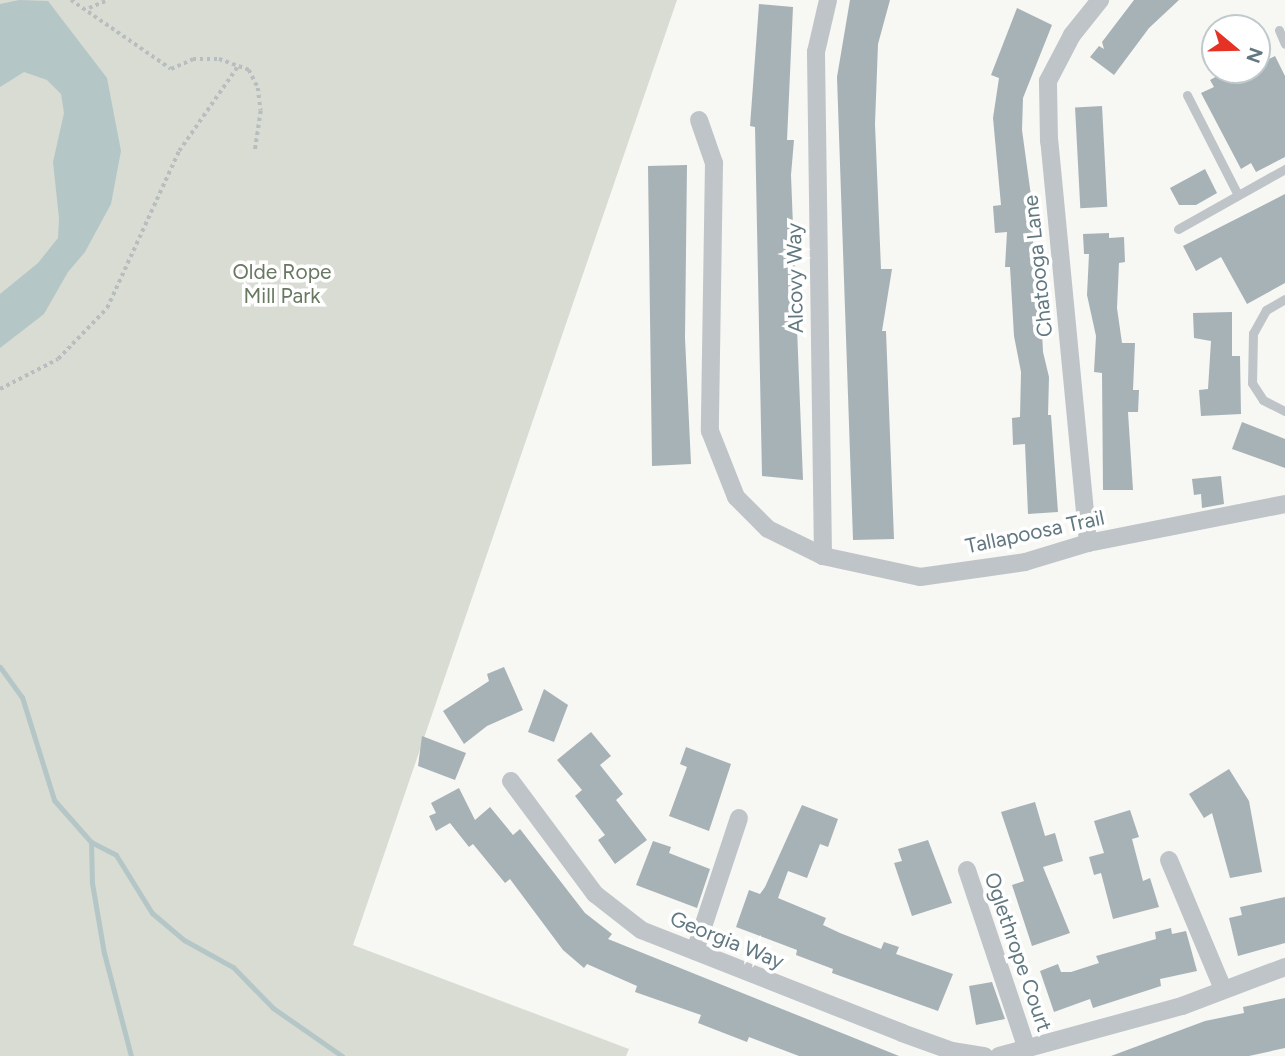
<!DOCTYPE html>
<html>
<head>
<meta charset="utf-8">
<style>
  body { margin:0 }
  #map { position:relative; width:1285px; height:1056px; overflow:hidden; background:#f7f7f4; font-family:Figtree,sans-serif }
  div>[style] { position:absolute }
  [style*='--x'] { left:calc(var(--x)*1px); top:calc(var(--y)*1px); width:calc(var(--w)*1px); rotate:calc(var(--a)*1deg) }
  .green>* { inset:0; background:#d8dcd3 }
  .water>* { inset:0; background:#b5c6c7 }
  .stream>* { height:5px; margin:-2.5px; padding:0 2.5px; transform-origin:2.5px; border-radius:2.5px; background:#b5c6c7 }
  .building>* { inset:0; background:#a7b2b6; transform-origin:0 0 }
  .path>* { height:3.5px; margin-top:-1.75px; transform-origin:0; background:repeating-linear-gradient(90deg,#b8bdbf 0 3.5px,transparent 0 7px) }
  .service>* { height:9px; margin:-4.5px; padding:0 4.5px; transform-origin:4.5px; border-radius:4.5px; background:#bec4c7 }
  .minor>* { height:18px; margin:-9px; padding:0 9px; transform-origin:9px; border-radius:9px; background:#bec4c7 }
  span { translate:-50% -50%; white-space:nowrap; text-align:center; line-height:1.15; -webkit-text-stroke:7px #fff; paint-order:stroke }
  .street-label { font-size:21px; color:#617880 }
  .park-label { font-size:21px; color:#687861 }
  .north { position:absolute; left:1201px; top:14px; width:70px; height:70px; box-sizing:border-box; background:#fff; border:2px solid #c0c9cc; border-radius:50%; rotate:109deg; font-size:19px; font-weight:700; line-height:28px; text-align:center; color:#617880 }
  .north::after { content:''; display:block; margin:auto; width:24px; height:32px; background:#e63125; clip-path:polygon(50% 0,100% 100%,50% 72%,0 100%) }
</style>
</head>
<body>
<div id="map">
  <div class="green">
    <div style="clip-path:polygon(0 0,677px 0,353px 945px,629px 1049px,626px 1056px,0 1056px)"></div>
  </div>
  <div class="water">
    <div style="clip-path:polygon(19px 0,48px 1px,107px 78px,121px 151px,111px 204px,85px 252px,68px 272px,44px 314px,0 348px,0 294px,38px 263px,58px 238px,59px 218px,53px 162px,64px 113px,61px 94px,47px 80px,24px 72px,0 87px,0 4px)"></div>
  </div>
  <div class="stream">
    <div style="--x:0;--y:667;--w:37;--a:54"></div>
    <div style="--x:22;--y:697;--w:108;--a:72.7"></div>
    <div style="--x:54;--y:800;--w:56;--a:48.6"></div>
    <div style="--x:91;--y:842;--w:28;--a:27"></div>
    <div style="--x:116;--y:855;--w:68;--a:58.2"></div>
    <div style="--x:152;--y:913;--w:42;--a:40.2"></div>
    <div style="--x:184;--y:940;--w:56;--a:28.9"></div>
    <div style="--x:233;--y:967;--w:57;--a:45.7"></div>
    <div style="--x:273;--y:1008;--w:84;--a:34.8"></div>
    <div style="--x:91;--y:842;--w:41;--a:88.6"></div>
    <div style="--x:92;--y:883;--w:71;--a:80.3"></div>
    <div style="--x:104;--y:953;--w:106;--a:75.3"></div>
  </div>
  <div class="building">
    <div style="clip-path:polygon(850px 0,890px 0,878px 44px,875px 124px,881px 269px,892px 269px,882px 331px,886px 331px,894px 539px,853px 540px,837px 77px)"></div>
    <div style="clip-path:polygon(1134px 0,1179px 0,1149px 28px,1114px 75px,1090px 57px,1099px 46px,1104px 49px,1102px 42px)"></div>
    <div style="clip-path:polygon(759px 4px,793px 7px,787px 140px,794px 140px,791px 175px,803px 480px,762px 476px,755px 127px,750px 126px)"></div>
    <div style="clip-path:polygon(1017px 8px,1052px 25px,1023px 98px,1022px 130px,1032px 203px,1034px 273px,1039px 273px,1043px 352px,1049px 377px,1048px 415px,1051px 415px,1058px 512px,1028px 514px,1025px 444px,1013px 445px,1012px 418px,1020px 417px,1021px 372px,1014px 336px,1010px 267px,1005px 267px,1007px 232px,995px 233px,993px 206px,1001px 205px,993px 118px,999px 78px,991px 75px)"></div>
    <div style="clip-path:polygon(1275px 56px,1285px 76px,1285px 157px,1256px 172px,1251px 163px,1241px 169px,1201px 93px,1214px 87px,1210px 80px,1228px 70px,1257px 70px,1257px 65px)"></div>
    <div style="left:1102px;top:106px;width:101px;height:27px;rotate:87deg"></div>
    <div style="clip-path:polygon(687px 165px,685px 338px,691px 464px,652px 466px,648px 166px)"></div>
    <div style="clip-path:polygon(1205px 169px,1217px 193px,1196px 205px,1179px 205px,1170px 188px)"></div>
    <div style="clip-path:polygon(1285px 194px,1285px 283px,1247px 304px,1221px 257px,1196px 271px,1183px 246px)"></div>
    <div style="clip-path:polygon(1109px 233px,1109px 238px,1124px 237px,1125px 262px,1119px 263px,1117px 308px,1122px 343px,1135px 343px,1133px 390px,1139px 390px,1138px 412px,1128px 412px,1133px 490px,1103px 490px,1102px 373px,1094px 372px,1096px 336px,1087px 295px,1089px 254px,1084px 254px,1083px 234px)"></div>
    <div style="clip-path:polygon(1232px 312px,1232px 356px,1240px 356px,1241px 414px,1201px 416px,1199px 390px,1208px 389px,1211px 341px,1194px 338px,1193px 313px)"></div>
    <div style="clip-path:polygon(1242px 422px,1285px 439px,1285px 468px,1232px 449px)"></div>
    <div style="clip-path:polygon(1221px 476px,1224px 504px,1202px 508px,1201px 494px,1194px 495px,1192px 479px)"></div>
    <div style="clip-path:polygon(504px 667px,523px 710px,487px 726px,464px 744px,443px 711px,489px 681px,487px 674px)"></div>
    <div style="clip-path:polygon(544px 689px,568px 705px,554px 742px,528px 732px)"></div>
    <div style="clip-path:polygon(591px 732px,611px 756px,600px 765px,623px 794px,616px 800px,647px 840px,615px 864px,598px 840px,605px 835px,575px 796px,582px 790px,557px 760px)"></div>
    <div style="clip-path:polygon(422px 736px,466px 753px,455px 780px,418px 766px)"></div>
    <div style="clip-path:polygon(686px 747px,731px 764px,709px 831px,669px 816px,687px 767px,680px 764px)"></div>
    <div style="clip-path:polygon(1229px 769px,1249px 801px,1262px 872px,1230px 878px,1212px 813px,1204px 818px,1189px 794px)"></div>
    <div style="clip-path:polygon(459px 788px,475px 820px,490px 807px,513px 835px,520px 829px,585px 913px,612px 934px,608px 939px,899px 1056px,799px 1056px,749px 1037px,747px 1042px,698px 1023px,701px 1015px,635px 992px,637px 986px,587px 964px,584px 968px,563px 950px,510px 879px,505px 883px,473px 844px,469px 847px,450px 823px,436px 831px,429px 816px,436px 813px,431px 803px)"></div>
    <div style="clip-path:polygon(1035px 802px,1045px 836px,1055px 833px,1063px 861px,1043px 867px,1070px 933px,1032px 946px,1012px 885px,1024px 881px,1001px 812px)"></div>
    <div style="clip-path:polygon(802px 805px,838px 819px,828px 847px,820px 844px,807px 878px,788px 871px,778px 898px,826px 918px,823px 925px,840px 933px,881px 949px,884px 942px,899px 947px,896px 954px,953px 974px,938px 1011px,832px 973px,833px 969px,796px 955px,797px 950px,736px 927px,749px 890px,760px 894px,765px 887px)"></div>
    <div style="clip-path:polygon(1130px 810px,1139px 837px,1132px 839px,1143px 881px,1150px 878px,1159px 907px,1113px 919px,1101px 873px,1094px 875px,1089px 857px,1104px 853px,1094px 821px)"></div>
    <div style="clip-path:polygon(928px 840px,952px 903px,912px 916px,894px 863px,902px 861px,898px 849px)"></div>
    <div style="clip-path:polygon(653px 841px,671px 847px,669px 853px,710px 869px,697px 908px,636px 885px)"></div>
    <div style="clip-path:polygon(1285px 897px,1285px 943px,1238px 956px,1229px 918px,1242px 915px,1240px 907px)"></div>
    <div style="clip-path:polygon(1171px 928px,1172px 934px,1186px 931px,1197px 971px,1160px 979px,1161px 986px,1093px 1008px,1090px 999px,1054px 1012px,1040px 971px,1058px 964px,1061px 972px,1071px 972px,1099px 963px,1096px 956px,1156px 939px,1155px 932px)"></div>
    <div style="clip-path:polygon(992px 982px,1005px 1019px,976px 1025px,969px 986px)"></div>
    <div style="clip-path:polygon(1285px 998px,1285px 1048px,1249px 1056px,1111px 1056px,1205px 1021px,1244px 1013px,1243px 1007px)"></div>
  </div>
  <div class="path">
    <div style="--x:71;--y:0;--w:121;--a:34.6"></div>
    <div style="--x:171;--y:69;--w:24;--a:-24"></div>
    <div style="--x:193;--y:59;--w:26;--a:0"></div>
    <div style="--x:219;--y:59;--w:32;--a:20"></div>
    <div style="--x:249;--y:70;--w:20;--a:63"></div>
    <div style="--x:258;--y:88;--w:23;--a:83"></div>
    <div style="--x:261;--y:111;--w:40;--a:98.5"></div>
    <div style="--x:89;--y:8;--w:21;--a:-23"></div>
    <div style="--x:0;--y:389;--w:65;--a:-27.3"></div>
    <div style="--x:58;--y:359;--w:71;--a:-46.1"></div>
    <div style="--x:107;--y:308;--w:173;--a:-65.4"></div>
    <div style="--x:179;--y:151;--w:103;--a:-55.2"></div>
  </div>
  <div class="service">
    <div style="--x:1279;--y:30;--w:15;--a:67"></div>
    <div style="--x:1187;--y:95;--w:112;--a:63"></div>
    <div style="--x:1178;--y:229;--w:123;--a:-29.3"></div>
    <div style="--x:1285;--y:299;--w:22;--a:150"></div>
    <div style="--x:1266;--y:310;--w:26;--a:119"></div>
    <div style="--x:1253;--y:333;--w:50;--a:91.1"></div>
    <div style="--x:1252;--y:383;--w:20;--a:57"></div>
    <div style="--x:1263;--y:400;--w:25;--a:27"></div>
  </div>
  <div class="minor">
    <div style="--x:699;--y:120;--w:46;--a:70.8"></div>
    <div style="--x:714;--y:163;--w:268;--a:90.9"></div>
    <div style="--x:710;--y:431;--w:71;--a:68.5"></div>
    <div style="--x:736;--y:497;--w:45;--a:45"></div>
    <div style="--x:768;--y:529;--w:61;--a:26.1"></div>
    <div style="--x:823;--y:556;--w:99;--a:12.2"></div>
    <div style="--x:920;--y:577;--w:106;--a:-8.1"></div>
    <div style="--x:1025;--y:562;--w:66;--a:-16.8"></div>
    <div style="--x:1088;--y:543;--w:201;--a:-11.2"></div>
    <div style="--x:1088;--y:543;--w:404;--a:-95.5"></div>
    <div style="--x:1049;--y:141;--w:60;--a:-91"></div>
    <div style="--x:1048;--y:81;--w:52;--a:-62.4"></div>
    <div style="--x:1072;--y:35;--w:45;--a:-51.3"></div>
    <div style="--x:823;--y:556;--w:504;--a:-90.8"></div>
    <div style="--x:816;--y:52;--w:53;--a:-77"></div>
    <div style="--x:511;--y:781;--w:141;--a:53.4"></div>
    <div style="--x:595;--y:894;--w:58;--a:38"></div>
    <div style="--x:641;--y:930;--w:281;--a:21.5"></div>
    <div style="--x:902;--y:1033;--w:53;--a:19.8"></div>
    <div style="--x:952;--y:1051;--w:33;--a:9"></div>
    <div style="--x:1169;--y:860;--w:138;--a:67.3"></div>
    <div style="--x:967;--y:870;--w:189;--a:71.5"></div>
    <div style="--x:695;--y:951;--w:140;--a:-71.7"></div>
    <div style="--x:999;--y:1056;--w:190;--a:-15.3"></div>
    <div style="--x:1182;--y:1006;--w:110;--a:-20.7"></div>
  </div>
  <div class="street-label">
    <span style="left:1038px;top:266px;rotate:-96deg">Chatooga Lane</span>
    <span style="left:795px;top:278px;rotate:-91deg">Alcovy Way</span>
    <span style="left:1035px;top:532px;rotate:-12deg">Tallapoosa Trail</span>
    <span style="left:727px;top:940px;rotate:22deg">Georgia Way</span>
    <span style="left:1018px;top:952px;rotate:71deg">Oglethrope Court</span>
  </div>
  <div class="park-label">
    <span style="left:282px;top:284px">Olde Rope<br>Mill Park</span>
  </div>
  <div class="north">N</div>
</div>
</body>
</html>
